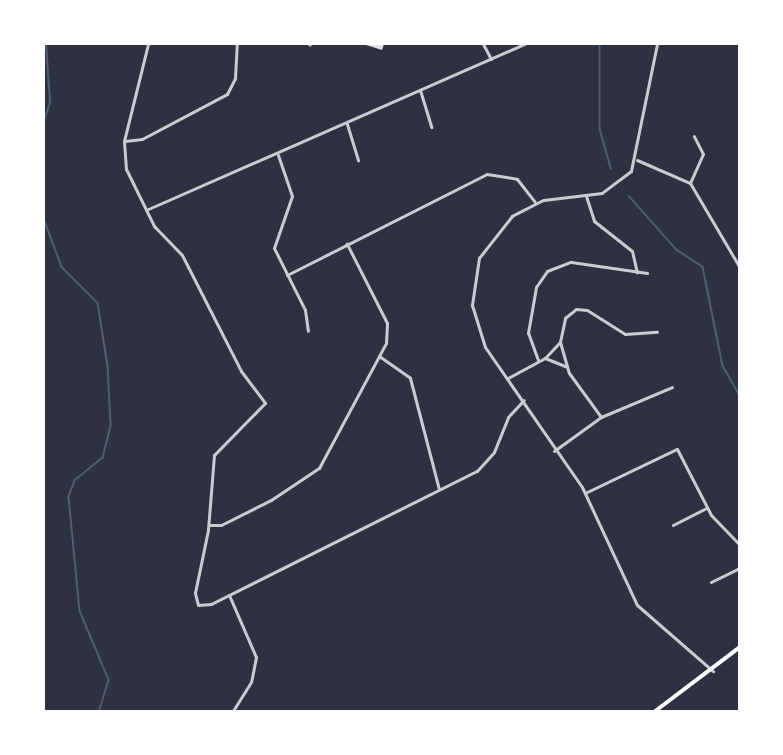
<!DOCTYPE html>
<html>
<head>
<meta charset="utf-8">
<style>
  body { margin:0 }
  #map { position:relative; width:783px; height:755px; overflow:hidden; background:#2d3142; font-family:"PT Sans",sans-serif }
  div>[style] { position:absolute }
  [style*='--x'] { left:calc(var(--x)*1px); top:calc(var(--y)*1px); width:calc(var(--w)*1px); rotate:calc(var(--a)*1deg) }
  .stream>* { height:1.5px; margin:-0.75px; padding:0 0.75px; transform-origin:0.75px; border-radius:0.75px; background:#4f5d75 }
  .building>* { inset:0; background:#e0e0e3 }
  .minor>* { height:3px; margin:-1.5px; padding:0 1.5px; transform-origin:1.5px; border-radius:1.5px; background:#caccd0 }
  .tertiary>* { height:3px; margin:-1.5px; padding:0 1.5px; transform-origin:1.5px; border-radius:1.5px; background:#caccd0 }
  .secondary>* { height:4px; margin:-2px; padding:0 2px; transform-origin:2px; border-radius:2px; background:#fff }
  span { translate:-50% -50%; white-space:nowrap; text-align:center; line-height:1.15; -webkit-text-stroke:5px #fff; paint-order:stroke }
  .frame { position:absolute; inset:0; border:45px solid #fff; pointer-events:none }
</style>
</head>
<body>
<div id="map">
  <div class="stream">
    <div style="--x:600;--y:44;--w:85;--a:90"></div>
    <div style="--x:600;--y:129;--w:41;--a:74.2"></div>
    <div style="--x:44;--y:121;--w:20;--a:-72"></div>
    <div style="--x:50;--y:102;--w:58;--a:-93.9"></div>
    <div style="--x:44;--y:182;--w:24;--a:90"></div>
    <div style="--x:629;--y:196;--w:72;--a:48.4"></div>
    <div style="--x:677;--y:250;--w:31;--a:33"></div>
    <div style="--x:703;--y:267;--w:101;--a:78.6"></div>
    <div style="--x:723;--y:366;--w:34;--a:60"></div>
    <div style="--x:44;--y:219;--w:51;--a:69.4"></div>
    <div style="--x:62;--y:267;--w:51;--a:45"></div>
    <div style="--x:98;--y:303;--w:64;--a:81"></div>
    <div style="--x:108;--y:366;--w:60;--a:87.1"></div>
    <div style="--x:111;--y:426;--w:33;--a:104"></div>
    <div style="--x:103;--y:458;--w:36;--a:141"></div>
    <div style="--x:75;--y:481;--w:17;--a:111"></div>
    <div style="--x:69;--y:497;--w:115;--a:84.5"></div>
    <div style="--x:80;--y:611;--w:75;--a:67.2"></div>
    <div style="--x:109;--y:680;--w:34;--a:107"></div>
  </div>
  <div class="building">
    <div style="clip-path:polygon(363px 44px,384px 44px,382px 50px)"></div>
  </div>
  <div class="minor">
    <div style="--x:148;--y:44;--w:100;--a:103.9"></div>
    <div style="--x:124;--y:141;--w:28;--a:86"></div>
    <div style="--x:126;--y:169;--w:64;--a:63.8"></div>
    <div style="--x:154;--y:226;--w:40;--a:46"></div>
    <div style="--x:182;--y:255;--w:130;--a:63"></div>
    <div style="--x:241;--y:371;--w:40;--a:53"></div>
    <div style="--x:265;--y:403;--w:73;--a:134.4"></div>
    <div style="--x:214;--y:455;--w:75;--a:94.6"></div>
    <div style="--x:208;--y:530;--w:64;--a:101.7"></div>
    <div style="--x:195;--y:593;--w:12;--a:76"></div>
    <div style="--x:198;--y:605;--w:13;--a:-4"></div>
    <div style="--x:211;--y:604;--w:297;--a:-26.6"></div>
    <div style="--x:477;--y:471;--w:25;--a:-48"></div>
    <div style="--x:494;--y:452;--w:38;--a:-68"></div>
    <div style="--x:508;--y:417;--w:23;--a:-47"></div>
    <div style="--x:309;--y:44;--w:1;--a:45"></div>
    <div style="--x:483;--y:44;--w:17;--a:62"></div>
    <div style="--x:420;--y:90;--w:39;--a:73"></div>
    <div style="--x:347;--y:124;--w:38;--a:73"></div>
    <div style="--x:125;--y:141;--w:17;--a:-7"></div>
    <div style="--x:142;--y:139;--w:96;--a:-27.9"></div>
    <div style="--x:227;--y:94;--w:18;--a:-63"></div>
    <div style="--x:235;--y:78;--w:34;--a:-87"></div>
    <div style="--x:278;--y:155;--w:43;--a:71.1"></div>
    <div style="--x:292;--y:196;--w:55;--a:109.1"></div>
    <div style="--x:274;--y:248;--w:69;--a:63.4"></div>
    <div style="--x:305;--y:310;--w:21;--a:82"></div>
    <div style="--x:637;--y:160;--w:58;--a:23.5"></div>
    <div style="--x:690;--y:183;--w:99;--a:59.5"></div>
    <div style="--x:690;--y:183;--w:32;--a:-66"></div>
    <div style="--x:703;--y:154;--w:20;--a:-117"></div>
    <div style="--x:586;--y:196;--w:26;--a:72"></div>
    <div style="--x:594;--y:221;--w:48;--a:38.3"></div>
    <div style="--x:632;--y:251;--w:22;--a:77"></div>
    <div style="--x:146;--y:210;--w:414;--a:-23.7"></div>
    <div style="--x:287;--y:275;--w:224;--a:-26.8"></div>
    <div style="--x:487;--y:174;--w:30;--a:9"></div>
    <div style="--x:517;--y:179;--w:29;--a:52"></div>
    <div style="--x:560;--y:342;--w:32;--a:74"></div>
    <div style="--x:569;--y:373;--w:54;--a:54"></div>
    <div style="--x:379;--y:356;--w:38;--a:35"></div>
    <div style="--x:410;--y:378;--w:115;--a:75.4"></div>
    <div style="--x:545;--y:358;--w:22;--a:-47"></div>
    <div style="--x:560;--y:342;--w:25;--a:-78"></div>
    <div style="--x:565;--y:318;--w:14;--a:-39"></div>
    <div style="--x:576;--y:309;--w:11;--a:5"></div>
    <div style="--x:587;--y:310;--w:45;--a:32.3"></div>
    <div style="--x:625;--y:334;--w:32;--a:-4"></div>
    <div style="--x:538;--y:360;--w:29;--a:-110"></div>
    <div style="--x:528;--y:333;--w:47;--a:-80.1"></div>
    <div style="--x:536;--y:287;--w:19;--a:-55"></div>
    <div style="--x:547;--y:271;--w:26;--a:-21"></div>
    <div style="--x:571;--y:262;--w:77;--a:8.2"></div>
    <div style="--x:508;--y:378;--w:42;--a:-28.4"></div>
    <div style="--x:545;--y:358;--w:22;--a:22"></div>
    <div style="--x:554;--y:451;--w:58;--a:-35.9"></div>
    <div style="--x:601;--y:417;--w:77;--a:-22.9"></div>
    <div style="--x:585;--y:493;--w:102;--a:-25.6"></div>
    <div style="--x:677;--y:449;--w:74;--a:62.7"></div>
    <div style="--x:711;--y:515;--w:42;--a:46"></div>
    <div style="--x:209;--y:525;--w:12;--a:0"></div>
    <div style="--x:221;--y:525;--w:56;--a:-26.6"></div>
    <div style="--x:271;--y:500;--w:58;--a:-33.7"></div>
    <div style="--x:319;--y:468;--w:142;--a:-61.8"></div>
    <div style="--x:386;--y:343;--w:20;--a:-87"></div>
    <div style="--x:387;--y:323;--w:89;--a:-116.9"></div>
    <div style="--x:673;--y:525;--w:38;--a:-27"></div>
    <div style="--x:711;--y:582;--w:32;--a:-26"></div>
    <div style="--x:229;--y:595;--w:68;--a:66.5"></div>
    <div style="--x:256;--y:657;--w:25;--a:101"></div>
    <div style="--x:251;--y:682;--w:36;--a:122"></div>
  </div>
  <div class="tertiary">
    <div style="--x:657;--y:44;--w:130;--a:101.6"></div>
    <div style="--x:631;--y:171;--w:36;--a:143"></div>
    <div style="--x:602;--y:193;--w:59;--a:173.2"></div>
    <div style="--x:543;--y:200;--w:35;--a:153"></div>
    <div style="--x:512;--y:216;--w:53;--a:128.2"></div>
    <div style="--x:479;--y:258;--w:48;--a:98.5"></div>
    <div style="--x:472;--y:305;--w:44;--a:72.8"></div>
    <div style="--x:485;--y:347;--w:170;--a:55.3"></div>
    <div style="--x:582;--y:487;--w:130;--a:65"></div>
    <div style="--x:637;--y:605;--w:101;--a:41"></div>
  </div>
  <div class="secondary">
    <div style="--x:654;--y:712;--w:108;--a:-37.1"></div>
  </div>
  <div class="frame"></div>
</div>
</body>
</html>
